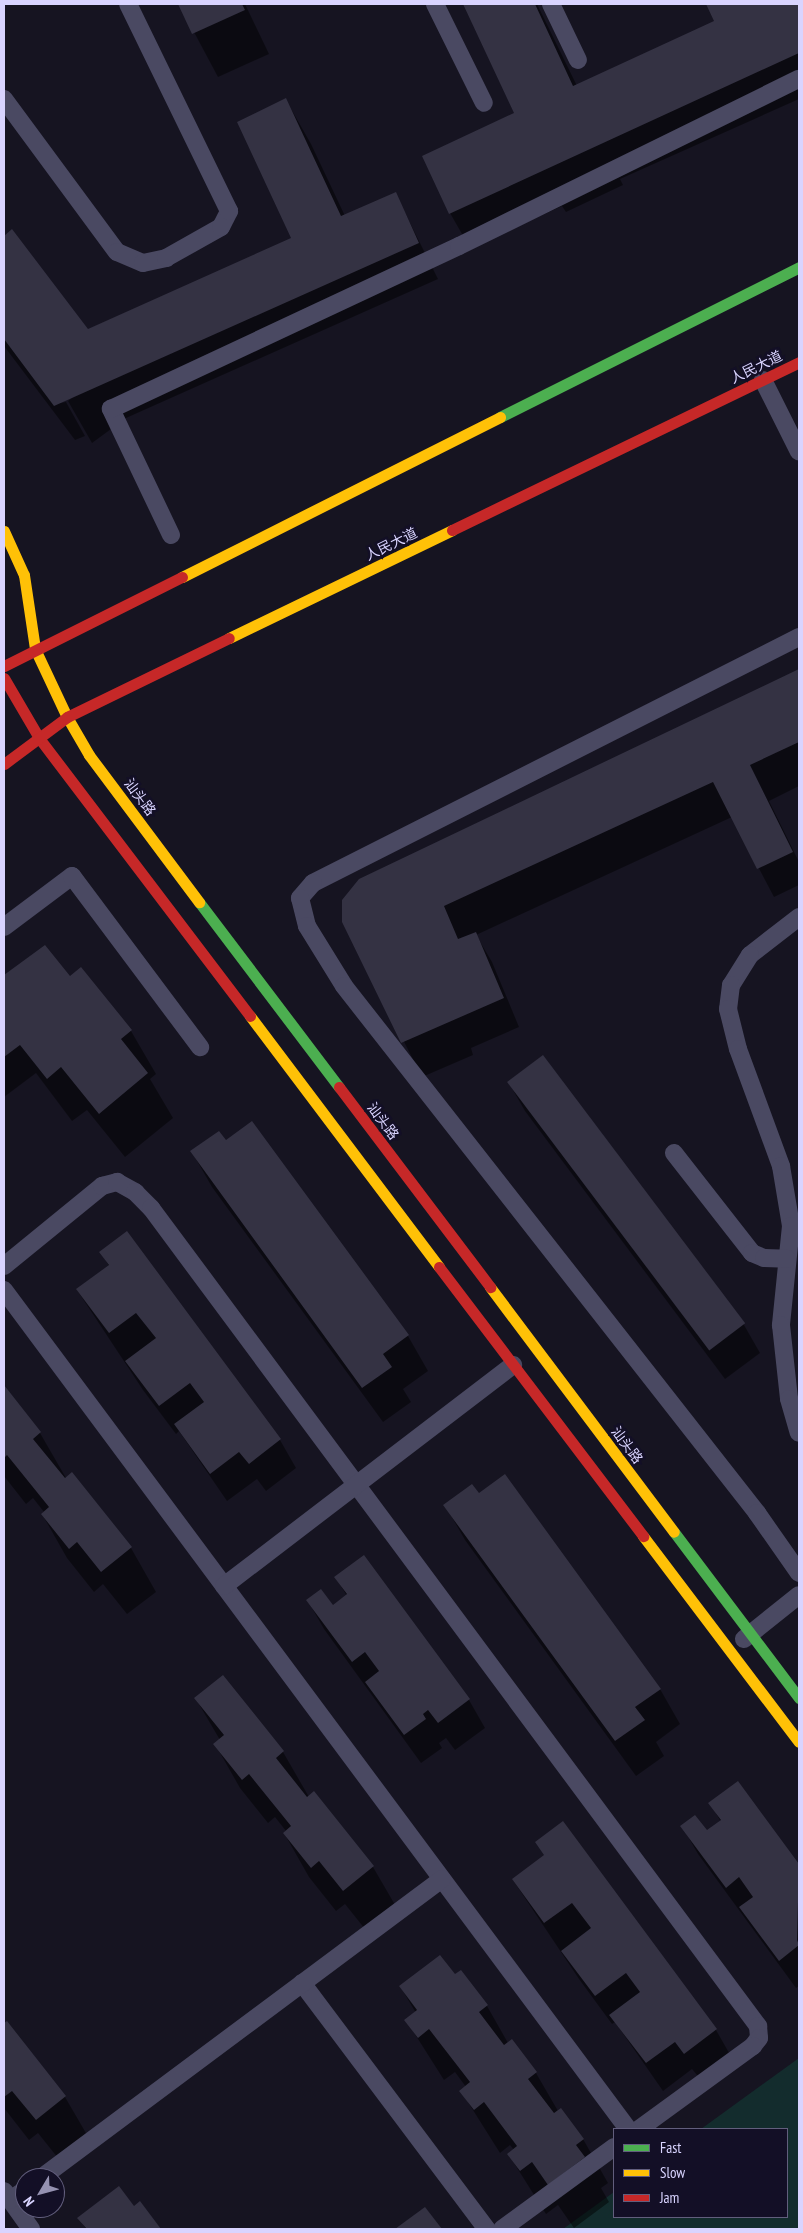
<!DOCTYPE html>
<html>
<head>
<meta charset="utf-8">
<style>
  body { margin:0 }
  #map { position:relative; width:803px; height:2233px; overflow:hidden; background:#161421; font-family:"PT Sans Narrow","Noto Sans SC",sans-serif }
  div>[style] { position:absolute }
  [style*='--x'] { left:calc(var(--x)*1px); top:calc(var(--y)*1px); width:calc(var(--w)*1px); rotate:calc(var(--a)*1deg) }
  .green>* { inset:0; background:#132c2d }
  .shadow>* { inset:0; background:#0007 }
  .building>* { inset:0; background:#343243; transform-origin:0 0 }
  .lane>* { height:18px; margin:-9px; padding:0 9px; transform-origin:9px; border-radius:9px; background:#4a4962 }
  .fast>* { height:11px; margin:-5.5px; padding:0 5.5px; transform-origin:5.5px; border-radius:5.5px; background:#4caf50 }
  .slow>* { height:11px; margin:-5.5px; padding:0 5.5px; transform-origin:5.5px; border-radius:5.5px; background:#ffc107 }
  .jam>* { height:11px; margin:-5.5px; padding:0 5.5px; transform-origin:5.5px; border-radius:5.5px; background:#c62828 }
  span { translate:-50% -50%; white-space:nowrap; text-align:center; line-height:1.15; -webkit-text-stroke:5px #130f26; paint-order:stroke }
  .street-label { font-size:14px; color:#d9d4ff }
  .frame { position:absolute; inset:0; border:5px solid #d9d4ff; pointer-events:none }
  .legend { position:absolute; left:613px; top:2128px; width:175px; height:90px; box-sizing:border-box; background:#130f26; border:1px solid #625e7d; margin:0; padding:6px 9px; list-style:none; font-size:15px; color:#d9d4ff }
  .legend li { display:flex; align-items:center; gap:10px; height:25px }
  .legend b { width:25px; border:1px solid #625e7d }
  .north { position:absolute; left:15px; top:2168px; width:50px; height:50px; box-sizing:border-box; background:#130f26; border:1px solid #625e7d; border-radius:50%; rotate:233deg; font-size:14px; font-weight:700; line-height:20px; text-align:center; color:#d9d4ff }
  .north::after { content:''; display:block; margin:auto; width:18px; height:22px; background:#9591b1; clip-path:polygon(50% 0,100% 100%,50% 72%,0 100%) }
</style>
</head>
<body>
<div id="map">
  <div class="green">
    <div style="clip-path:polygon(799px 2058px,799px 2229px,563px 2229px,614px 2192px,614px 2217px,787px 2217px,787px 2129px,701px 2129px)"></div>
  </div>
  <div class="shadow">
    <div style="clip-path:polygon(179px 4px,245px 4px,269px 54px,218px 77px)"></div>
    <div style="clip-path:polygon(464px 4px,537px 4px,577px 86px,716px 22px,707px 4px,799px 4px,799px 99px,620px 179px,623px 185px,566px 212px,562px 206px,470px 248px,450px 213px,515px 114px)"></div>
    <div style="clip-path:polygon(286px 100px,311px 144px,345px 216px,395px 193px,438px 279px,126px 418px,92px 443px,68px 401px,110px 368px,60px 403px,66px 402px,85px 436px,75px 440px,4px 346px,4px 237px,12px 231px,87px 330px,293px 239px)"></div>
    <div style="clip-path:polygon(799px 670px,799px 786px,769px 801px,799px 862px,799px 885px,774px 897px,732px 817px,476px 935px,492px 962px,519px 1027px,471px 1048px,473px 1055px,422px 1077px,343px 922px)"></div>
    <div style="clip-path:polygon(14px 969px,70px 977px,81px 969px,131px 1031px,156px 1074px,150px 1079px,173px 1118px,125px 1157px,87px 1110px,72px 1121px,36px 1073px,4px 1097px,4px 976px)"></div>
    <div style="clip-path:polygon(543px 1057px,744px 1325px,760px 1353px,725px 1379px,525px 1111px,509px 1083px)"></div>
    <div style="clip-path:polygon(192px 1152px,408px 1336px,428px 1371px,403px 1389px,411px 1402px,383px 1422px,212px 1187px)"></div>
    <div style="clip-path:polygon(127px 1233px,280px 1440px,296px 1468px,266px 1491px,257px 1479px,227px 1501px,179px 1431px,176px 1434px,143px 1390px,77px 1290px,109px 1266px,101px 1252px)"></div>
    <div style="clip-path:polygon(4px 1387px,40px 1433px,66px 1478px,72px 1474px,131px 1548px,156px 1592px,127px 1614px,103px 1584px,94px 1592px,67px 1558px,42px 1514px,44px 1512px,33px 1498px,26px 1504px,4px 1476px)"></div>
    <div style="clip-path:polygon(445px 1505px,660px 1689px,680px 1724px,656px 1742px,664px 1756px,636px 1776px,465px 1540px)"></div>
    <div style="clip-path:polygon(364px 1557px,469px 1700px,485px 1728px,455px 1750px,446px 1738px,439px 1743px,442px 1748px,421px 1763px,324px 1629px,308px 1601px,333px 1607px,347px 1596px,336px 1578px)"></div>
    <div style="clip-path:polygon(196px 1699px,283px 1752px,309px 1797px,373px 1867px,398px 1910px,369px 1934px,345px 1904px,336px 1911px,309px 1877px,284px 1833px,286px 1831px,275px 1817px,268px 1823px,240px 1788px,215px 1744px,220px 1740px)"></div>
    <div style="clip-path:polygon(738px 1782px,799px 1866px,799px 1986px,796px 1988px,698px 1854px,682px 1826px,707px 1832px,721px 1822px,710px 1803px)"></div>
    <div style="clip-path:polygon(562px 1823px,716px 2030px,732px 2058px,702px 2081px,692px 2069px,663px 2091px,615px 2022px,612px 2024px,579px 1979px,513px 1880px,545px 1856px)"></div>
    <div style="clip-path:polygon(455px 1976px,487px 2006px,508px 2043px,536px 2073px,558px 2111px,583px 2139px,608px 2183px,601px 2188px,609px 2202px,574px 2228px,558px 2205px,546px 2214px,509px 2155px,514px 2150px,510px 2145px,500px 2153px,461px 2091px,466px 2087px,455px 2072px,444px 2080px,406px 2020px,416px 2013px,400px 1986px)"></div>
    <div style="clip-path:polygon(6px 2022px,65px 2097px,90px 2140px,62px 2163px,38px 2133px,29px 2140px,4px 2108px,4px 2025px)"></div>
    <div style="clip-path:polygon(140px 2203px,159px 2229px,86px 2229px,79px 2218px,134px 2208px)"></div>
  </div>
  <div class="building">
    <div style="clip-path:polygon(178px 4px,242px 4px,245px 10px,192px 34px)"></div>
    <div style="clip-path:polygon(463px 4px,535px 4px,573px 86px,714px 21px,706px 4px,799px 4px,799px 53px,449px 214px,422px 156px,514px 113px)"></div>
    <div style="clip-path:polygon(286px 98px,341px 216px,396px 192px,419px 243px,54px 406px,4px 339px,4px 236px,12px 229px,88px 329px,291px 238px,237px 122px)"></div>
    <div style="clip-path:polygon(799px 669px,799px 742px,750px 765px,793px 852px,757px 869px,713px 782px,444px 906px,458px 939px,476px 932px,504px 998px,401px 1043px,342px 922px,342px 900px,359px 879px)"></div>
    <div style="clip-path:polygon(45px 945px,70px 976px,81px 967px,132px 1030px,121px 1039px,148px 1073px,99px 1114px,61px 1067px,47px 1079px,20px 1045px,4px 1057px,4px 975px)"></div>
    <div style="left:543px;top:1055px;width:336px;height:45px;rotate:53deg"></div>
    <div style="clip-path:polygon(252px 1121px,409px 1335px,383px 1354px,392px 1367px,362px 1388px,190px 1151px,219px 1131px,226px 1140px)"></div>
    <div style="clip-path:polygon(127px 1231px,281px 1439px,249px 1464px,239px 1452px,210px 1474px,174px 1424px,204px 1402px,190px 1383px,159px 1406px,125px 1361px,156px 1338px,136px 1313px,109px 1333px,76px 1289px,109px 1265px,99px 1252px)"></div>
    <div style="clip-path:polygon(4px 1385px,41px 1432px,33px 1439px,65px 1478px,72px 1472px,132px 1547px,101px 1572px,77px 1542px,69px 1549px,41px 1514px,49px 1507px,7px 1455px,4px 1458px)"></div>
    <div style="clip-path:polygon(505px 1474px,661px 1689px,635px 1707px,645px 1720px,615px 1741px,443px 1505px,472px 1484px,479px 1493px)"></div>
    <div style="clip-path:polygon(364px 1555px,470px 1699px,438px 1723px,428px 1710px,423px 1714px,426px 1719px,404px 1735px,365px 1682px,379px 1671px,365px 1652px,352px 1662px,306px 1600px,321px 1589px,333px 1605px,347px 1594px,334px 1577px)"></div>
    <div style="clip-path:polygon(223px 1675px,284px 1751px,276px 1758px,307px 1797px,314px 1791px,374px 1866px,343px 1891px,319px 1861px,311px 1868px,283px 1833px,291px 1826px,249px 1774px,242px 1780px,213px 1744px,224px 1735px,194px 1698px)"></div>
    <div style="clip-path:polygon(738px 1781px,799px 1864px,797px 1940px,799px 1945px,779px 1961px,739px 1907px,753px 1897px,739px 1877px,726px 1888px,680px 1826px,695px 1815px,707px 1830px,721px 1820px,708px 1803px)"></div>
    <div style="clip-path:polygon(563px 1821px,717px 2029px,684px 2054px,675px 2042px,646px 2063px,609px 2015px,640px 1992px,626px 1973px,595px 1996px,561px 1951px,591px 1928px,572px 1903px,544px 1923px,512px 1879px,544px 1855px,535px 1842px)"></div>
    <div style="clip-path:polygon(440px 1955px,455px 1974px,461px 1970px,488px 2005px,479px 2012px,504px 2045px,512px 2039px,537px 2072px,528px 2079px,554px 2113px,561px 2108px,584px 2139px,576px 2145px,585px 2157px,548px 2185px,532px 2162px,520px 2171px,507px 2154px,517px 2146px,484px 2102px,474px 2110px,459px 2091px,470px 2082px,429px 2029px,418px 2038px,404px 2020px,417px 2010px,399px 1986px)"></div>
    <div style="clip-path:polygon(7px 2021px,66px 2096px,36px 2120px,12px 2091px,4px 2097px,4px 2023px)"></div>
    <div style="clip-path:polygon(119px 2186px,134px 2206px,140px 2201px,161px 2229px,87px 2229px,77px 2218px)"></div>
    <div style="clip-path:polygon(425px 2207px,442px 2229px,395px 2229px)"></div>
  </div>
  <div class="lane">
    <div style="--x:435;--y:4;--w:110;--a:63.7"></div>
    <div style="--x:551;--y:4;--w:62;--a:64.3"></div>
    <div style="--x:4;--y:99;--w:190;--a:53.6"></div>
    <div style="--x:117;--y:252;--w:28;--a:23"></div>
    <div style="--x:143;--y:263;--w:24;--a:-12"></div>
    <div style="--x:166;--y:258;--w:63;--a:-29.4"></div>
    <div style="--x:221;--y:227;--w:18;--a:-63"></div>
    <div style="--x:229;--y:211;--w:230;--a:-116"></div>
    <div style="--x:763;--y:380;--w:80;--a:63.4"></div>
    <div style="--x:171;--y:535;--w:140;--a:-115.5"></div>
    <div style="--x:111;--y:409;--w:384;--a:-25.1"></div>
    <div style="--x:459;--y:246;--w:379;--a:-26.2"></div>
    <div style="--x:799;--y:637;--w:545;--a:153.15"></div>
    <div style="--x:313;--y:883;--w:20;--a:131"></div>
    <div style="--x:300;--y:898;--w:29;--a:76"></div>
    <div style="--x:307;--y:926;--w:70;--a:58.3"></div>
    <div style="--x:344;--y:986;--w:670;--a:51.91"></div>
    <div style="--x:757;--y:1513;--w:73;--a:55"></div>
    <div style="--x:799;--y:917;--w:62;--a:142.2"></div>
    <div style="--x:750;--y:955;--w:36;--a:122"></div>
    <div style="--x:731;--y:985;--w:24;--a:97"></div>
    <div style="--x:728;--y:1009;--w:41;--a:76"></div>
    <div style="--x:738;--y:1049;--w:125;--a:69.8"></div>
    <div style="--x:781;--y:1166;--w:61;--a:80.5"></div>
    <div style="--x:791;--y:1226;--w:100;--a:95.8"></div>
    <div style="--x:781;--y:1325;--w:74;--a:83.8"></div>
    <div style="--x:789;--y:1399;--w:35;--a:74"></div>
    <div style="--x:4;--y:927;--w:85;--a:-36.9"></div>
    <div style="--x:72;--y:876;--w:214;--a:53.2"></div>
    <div style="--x:674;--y:1153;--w:127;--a:52"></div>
    <div style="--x:752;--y:1253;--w:13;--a:23"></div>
    <div style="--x:764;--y:1258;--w:23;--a:2"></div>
    <div style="--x:4;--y:1266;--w:127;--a:-39.2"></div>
    <div style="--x:102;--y:1186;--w:16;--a:-15"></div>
    <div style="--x:117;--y:1182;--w:21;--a:29"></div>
    <div style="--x:135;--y:1192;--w:23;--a:45"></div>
    <div style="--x:151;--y:1208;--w:1019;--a:53.42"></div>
    <div style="--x:758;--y:2026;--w:12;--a:85"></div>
    <div style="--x:759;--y:2038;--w:10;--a:127"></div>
    <div style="--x:753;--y:2046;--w:141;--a:143.9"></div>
    <div style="--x:4;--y:1290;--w:1046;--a:53.36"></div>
    <div style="--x:224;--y:1586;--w:364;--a:-37.4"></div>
    <div style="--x:744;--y:1639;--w:70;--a:-38.7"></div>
    <div style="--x:302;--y:1983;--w:308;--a:53.1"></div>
    <div style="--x:41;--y:2178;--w:500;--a:-36.71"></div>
    <div style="--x:4;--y:2191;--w:47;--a:54.6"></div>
    <div style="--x:10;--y:2200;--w:18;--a:-34"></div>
    <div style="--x:502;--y:2229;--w:139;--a:-36.2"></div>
  </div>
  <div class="fast">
    <div style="--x:500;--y:417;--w:335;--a:-26.6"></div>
    <div style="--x:199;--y:902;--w:232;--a:52.9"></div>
    <div style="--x:674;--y:1532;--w:208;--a:53"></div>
  </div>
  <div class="slow">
    <div style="--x:4;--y:531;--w:48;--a:65.6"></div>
    <div style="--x:24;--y:575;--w:75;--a:81.5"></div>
    <div style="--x:35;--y:649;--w:75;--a:64.8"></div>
    <div style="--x:67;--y:717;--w:44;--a:59.9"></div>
    <div style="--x:89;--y:755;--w:184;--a:53.2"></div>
    <div style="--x:182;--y:577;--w:356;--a:-26.7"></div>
    <div style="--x:229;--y:638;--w:248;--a:-25.8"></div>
    <div style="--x:250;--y:1016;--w:314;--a:53"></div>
    <div style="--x:490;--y:1287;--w:306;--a:53.1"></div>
    <div style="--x:643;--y:1536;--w:258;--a:52.9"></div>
  </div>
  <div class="jam">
    <div style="--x:452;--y:530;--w:386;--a:-25.8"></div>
    <div style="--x:4;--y:666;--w:199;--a:-26.6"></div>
    <div style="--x:4;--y:678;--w:69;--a:59.7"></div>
    <div style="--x:39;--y:738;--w:349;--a:52.8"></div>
    <div style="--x:4;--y:764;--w:79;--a:-36.7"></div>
    <div style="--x:67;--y:717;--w:180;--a:-26"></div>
    <div style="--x:339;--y:1087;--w:251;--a:52.9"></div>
    <div style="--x:439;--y:1267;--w:338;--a:52.8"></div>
  </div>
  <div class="street-label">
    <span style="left:756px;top:367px;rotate:-26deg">人民大道</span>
    <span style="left:391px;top:544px;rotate:-26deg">人民大道</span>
    <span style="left:140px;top:797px;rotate:53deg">汕头路</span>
    <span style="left:383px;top:1121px;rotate:53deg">汕头路</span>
    <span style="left:627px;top:1445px;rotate:53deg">汕头路</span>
  </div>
  <div class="frame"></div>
  <ul class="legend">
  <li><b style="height:6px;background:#4caf50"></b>Fast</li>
  <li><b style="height:6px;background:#ffc107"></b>Slow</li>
  <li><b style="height:6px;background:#c62828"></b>Jam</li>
  </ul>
  <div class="north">N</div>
</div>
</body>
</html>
